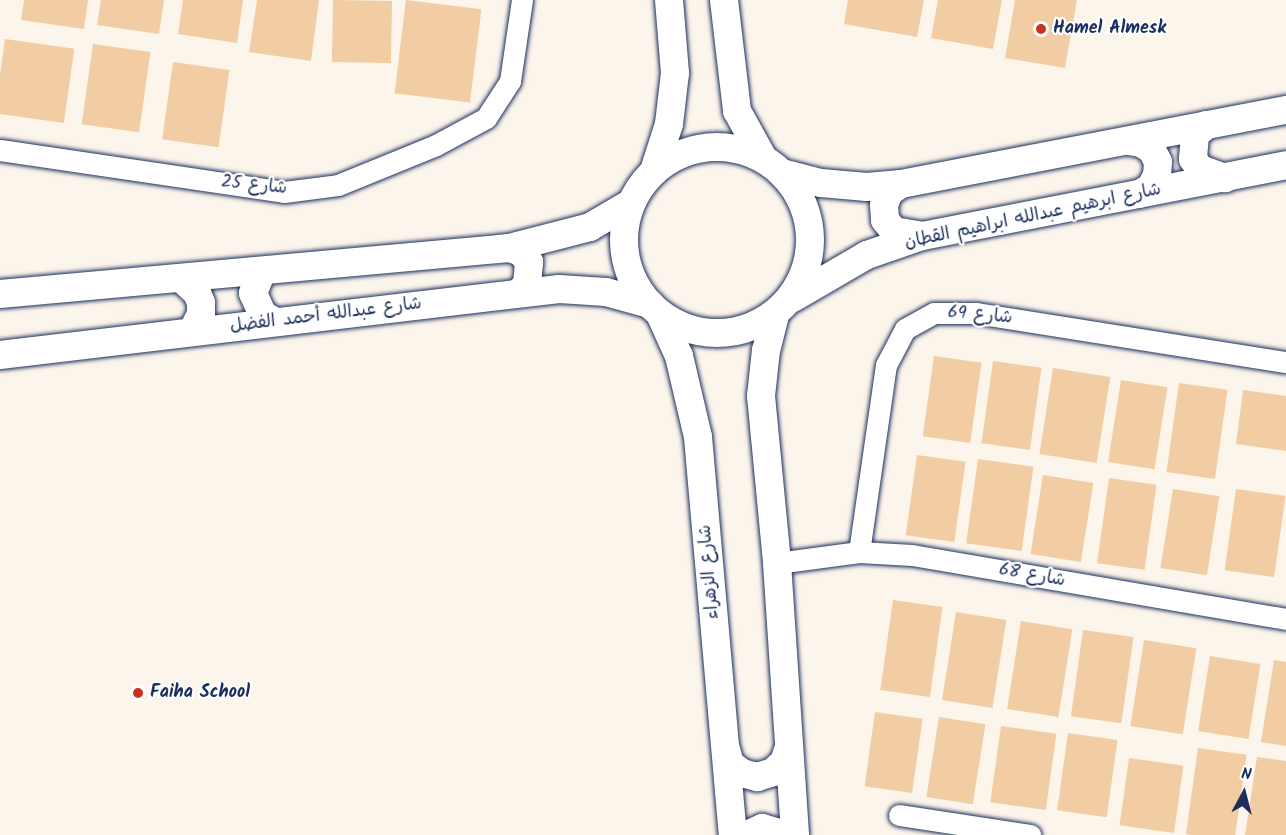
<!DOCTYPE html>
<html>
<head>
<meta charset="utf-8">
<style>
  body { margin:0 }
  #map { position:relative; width:1286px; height:835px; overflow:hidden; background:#fcf5ec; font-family:Kalam,"Playpen Sans Arabic",sans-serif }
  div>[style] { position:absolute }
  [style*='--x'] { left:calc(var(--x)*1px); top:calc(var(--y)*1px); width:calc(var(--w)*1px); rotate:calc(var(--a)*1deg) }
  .building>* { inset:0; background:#f2cca2; transform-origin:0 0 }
  .roads { filter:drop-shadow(0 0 2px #1b2f5e) drop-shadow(0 0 2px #1b2f5e) }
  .street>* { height:21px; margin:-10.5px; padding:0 10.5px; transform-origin:10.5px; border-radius:10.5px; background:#fff }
  .secondary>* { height:28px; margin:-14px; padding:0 14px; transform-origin:14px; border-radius:14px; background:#fff }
  .secondary>.ring { margin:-14px; padding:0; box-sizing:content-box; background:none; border:28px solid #fff; border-radius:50% }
  .dots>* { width:16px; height:16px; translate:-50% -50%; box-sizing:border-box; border:3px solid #fff; border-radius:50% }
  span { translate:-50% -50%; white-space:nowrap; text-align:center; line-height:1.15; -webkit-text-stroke:4.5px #fff; paint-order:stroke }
  .poi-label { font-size:18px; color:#1b2f5e; font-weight:700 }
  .left { translate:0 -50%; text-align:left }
  .street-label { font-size:18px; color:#1b2f5e }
  .north { position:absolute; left:1214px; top:763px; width:60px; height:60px; -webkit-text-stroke:4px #fff; paint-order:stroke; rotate:7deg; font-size:16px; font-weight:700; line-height:24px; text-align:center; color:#1b2f5e }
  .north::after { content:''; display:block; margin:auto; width:21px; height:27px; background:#1b2f5e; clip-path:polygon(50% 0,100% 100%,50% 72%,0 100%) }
</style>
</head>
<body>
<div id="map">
  <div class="building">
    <div style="clip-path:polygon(24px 0,88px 0,84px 29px,21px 20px)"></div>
    <div style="clip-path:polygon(101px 0,164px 0,159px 34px,97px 25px)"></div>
    <div style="clip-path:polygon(183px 0,243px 0,237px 43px,178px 34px)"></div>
    <div style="clip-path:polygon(257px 0,319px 0,311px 61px,249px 52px)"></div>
    <div style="left:333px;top:0;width:59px;height:62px;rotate:1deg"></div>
    <div style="left:406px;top:0;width:76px;height:94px;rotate:7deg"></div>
    <div style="clip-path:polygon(848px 0,924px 0,917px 37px,844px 24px)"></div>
    <div style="clip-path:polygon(938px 0,1002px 0,993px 49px,931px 38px)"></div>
    <div style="clip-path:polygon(1015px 0,1077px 0,1065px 68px,1005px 58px)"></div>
    <div style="left:5px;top:39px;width:70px;height:75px;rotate:8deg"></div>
    <div style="left:93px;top:44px;width:58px;height:81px;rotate:8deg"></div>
    <div style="left:173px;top:62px;width:57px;height:78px;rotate:8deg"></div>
    <div style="left:934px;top:356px;width:48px;height:81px;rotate:8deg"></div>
    <div style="left:993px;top:361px;width:49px;height:83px;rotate:8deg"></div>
    <div style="left:1053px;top:368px;width:58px;height:87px;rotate:9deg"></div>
    <div style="left:1121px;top:380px;width:47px;height:83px;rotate:9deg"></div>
    <div style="left:1179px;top:383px;width:49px;height:90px;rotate:8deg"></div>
    <div style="clip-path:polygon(1243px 390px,1286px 396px,1286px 451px,1236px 444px)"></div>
    <div style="left:917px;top:455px;width:49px;height:81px;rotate:8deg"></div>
    <div style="left:978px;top:459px;width:56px;height:85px;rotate:8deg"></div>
    <div style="left:1043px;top:475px;width:51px;height:80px;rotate:9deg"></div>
    <div style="left:1109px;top:478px;width:48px;height:86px;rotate:8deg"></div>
    <div style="left:1173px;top:489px;width:47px;height:80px;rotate:9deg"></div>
    <div style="left:1236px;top:489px;width:50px;height:82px;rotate:8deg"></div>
    <div style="left:893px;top:600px;width:50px;height:91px;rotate:8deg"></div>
    <div style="left:956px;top:612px;width:51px;height:89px;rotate:9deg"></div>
    <div style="left:1021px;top:621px;width:52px;height:89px;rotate:9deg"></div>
    <div style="left:1083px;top:630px;width:51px;height:87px;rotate:8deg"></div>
    <div style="left:1144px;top:640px;width:53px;height:87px;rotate:9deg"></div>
    <div style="left:1210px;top:656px;width:51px;height:76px;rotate:9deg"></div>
    <div style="clip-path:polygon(1274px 660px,1286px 662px,1286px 746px,1261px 742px)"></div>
    <div style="left:875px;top:712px;width:48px;height:75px;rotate:8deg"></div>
    <div style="left:939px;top:717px;width:47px;height:81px;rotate:9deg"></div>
    <div style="left:1001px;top:726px;width:56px;height:77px;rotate:8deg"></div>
    <div style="left:1068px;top:733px;width:50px;height:78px;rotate:8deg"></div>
    <div style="left:1198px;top:748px;width:49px;height:87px;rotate:8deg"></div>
    <div style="clip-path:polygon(1257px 757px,1286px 761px,1286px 835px,1245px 835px)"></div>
    <div style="left:1129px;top:758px;width:55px;height:68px;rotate:8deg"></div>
  </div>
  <div class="roads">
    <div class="street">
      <div style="--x:0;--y:150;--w:287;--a:8.4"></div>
      <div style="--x:284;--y:192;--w:54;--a:-7.4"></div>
      <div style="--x:338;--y:185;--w:106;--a:-22.2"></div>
      <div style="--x:436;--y:145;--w:57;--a:-28.4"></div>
      <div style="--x:486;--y:118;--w:44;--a:-57"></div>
      <div style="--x:510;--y:81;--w:82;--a:-81.6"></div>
      <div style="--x:859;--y:552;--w:189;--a:-81.8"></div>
      <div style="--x:886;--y:365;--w:41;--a:-62.2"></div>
      <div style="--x:905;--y:329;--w:33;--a:-29"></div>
      <div style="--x:934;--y:313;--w:42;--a:0"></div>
      <div style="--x:976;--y:313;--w:314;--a:9"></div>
      <div style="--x:777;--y:563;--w:83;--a:-7.6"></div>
      <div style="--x:859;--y:552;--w:53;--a:3.2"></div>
      <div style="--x:912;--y:555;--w:379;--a:9.7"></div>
      <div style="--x:899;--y:815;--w:133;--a:8.7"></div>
    </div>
    <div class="secondary">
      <div style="--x:724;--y:0;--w:112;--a:83.3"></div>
      <div style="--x:737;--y:111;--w:54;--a:61"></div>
      <div style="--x:1206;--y:125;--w:15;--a:138"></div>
      <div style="--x:1195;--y:135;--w:24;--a:95"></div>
      <div style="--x:1193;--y:159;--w:12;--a:55"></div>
      <div style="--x:1200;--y:169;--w:27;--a:20"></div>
      <div style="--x:1128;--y:141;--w:13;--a:9"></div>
      <div style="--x:1141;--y:143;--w:13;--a:32"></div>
      <div style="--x:1152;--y:150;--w:13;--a:63"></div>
      <div style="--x:1158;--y:162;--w:13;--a:94"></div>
      <div style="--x:1157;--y:175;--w:13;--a:117"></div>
      <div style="--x:1151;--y:187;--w:13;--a:148"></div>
      <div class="ring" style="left:624px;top:147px;width:158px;height:158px"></div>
      <div style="--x:654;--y:171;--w:49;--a:-72.3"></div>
      <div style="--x:669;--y:124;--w:51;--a:-83.3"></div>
      <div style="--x:675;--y:73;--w:73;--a:-94.7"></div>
      <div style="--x:782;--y:173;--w:40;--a:14.4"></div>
      <div style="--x:821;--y:183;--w:46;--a:5"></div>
      <div style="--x:867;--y:187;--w:34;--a:-5"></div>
      <div style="--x:901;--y:184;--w:392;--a:-10.9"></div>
      <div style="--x:901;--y:184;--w:14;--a:146"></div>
      <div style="--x:889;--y:192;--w:14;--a:111"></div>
      <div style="--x:884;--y:205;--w:15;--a:86"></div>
      <div style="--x:885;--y:220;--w:14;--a:51"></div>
      <div style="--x:894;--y:231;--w:28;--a:10"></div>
      <div style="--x:509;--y:248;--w:13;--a:18"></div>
      <div style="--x:521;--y:252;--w:13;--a:51"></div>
      <div style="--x:529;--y:262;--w:23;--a:95"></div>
      <div style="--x:527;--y:285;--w:12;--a:138"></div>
      <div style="--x:262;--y:271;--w:24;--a:112"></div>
      <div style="--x:253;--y:293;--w:24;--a:66"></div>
      <div style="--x:263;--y:315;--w:13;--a:29"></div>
      <div style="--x:182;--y:279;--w:21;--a:43"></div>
      <div style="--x:197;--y:293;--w:11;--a:68"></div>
      <div style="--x:201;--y:303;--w:11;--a:90"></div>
      <div style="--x:201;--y:314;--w:20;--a:117"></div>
      <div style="--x:0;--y:294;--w:511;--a:-5.16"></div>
      <div style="--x:509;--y:248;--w:84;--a:-14.5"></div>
      <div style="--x:590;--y:227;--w:48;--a:-30.3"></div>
      <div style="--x:793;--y:298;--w:86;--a:-30.2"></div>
      <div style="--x:867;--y:255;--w:58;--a:-19.1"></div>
      <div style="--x:922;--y:236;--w:371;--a:-11"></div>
      <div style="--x:660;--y:314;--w:46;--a:65.7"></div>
      <div style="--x:679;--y:356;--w:83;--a:76.8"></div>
      <div style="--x:698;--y:437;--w:400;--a:85"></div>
      <div style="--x:775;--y:315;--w:36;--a:104"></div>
      <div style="--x:766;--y:350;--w:46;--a:96.2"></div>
      <div style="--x:761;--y:396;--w:168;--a:84.5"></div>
      <div style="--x:777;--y:563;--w:273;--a:86.2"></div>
      <div style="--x:0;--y:355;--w:563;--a:-6.73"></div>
      <div style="--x:559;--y:289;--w:47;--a:3.7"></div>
      <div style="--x:606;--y:292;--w:46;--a:15.3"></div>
      <div style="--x:726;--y:749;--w:16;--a:75"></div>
      <div style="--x:730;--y:764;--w:15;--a:37"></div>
      <div style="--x:742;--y:773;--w:16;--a:15"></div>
      <div style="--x:757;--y:777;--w:17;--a:-17"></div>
      <div style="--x:773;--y:772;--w:15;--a:-42"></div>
      <div style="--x:784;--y:762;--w:16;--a:-72"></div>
      <div style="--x:747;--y:835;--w:17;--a:-25"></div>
      <div style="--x:762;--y:828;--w:26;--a:16"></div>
    </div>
  </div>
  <div class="dots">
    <div style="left:1041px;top:29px;background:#c8321e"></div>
    <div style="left:138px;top:693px;background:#c8321e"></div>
  </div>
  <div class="poi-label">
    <span class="left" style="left:1053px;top:29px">Hamel Almesk</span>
    <span class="left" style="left:150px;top:693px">Faiha School</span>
  </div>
  <div class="street-label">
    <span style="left:254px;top:186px;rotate:6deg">شارع 25</span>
    <span style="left:1033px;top:217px;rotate:-12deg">شارع ابرهيم عبدالله ابراهيم القطان</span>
    <span style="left:326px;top:316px;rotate:-7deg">شارع عبدالله أحمد الفضل</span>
    <span style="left:980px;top:316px;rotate:5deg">شارع 69</span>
    <span style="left:710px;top:572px;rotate:-95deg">شارع الزهراء</span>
    <span style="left:1032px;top:576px;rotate:10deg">شارع 68</span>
  </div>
  <div class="north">N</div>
</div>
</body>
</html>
